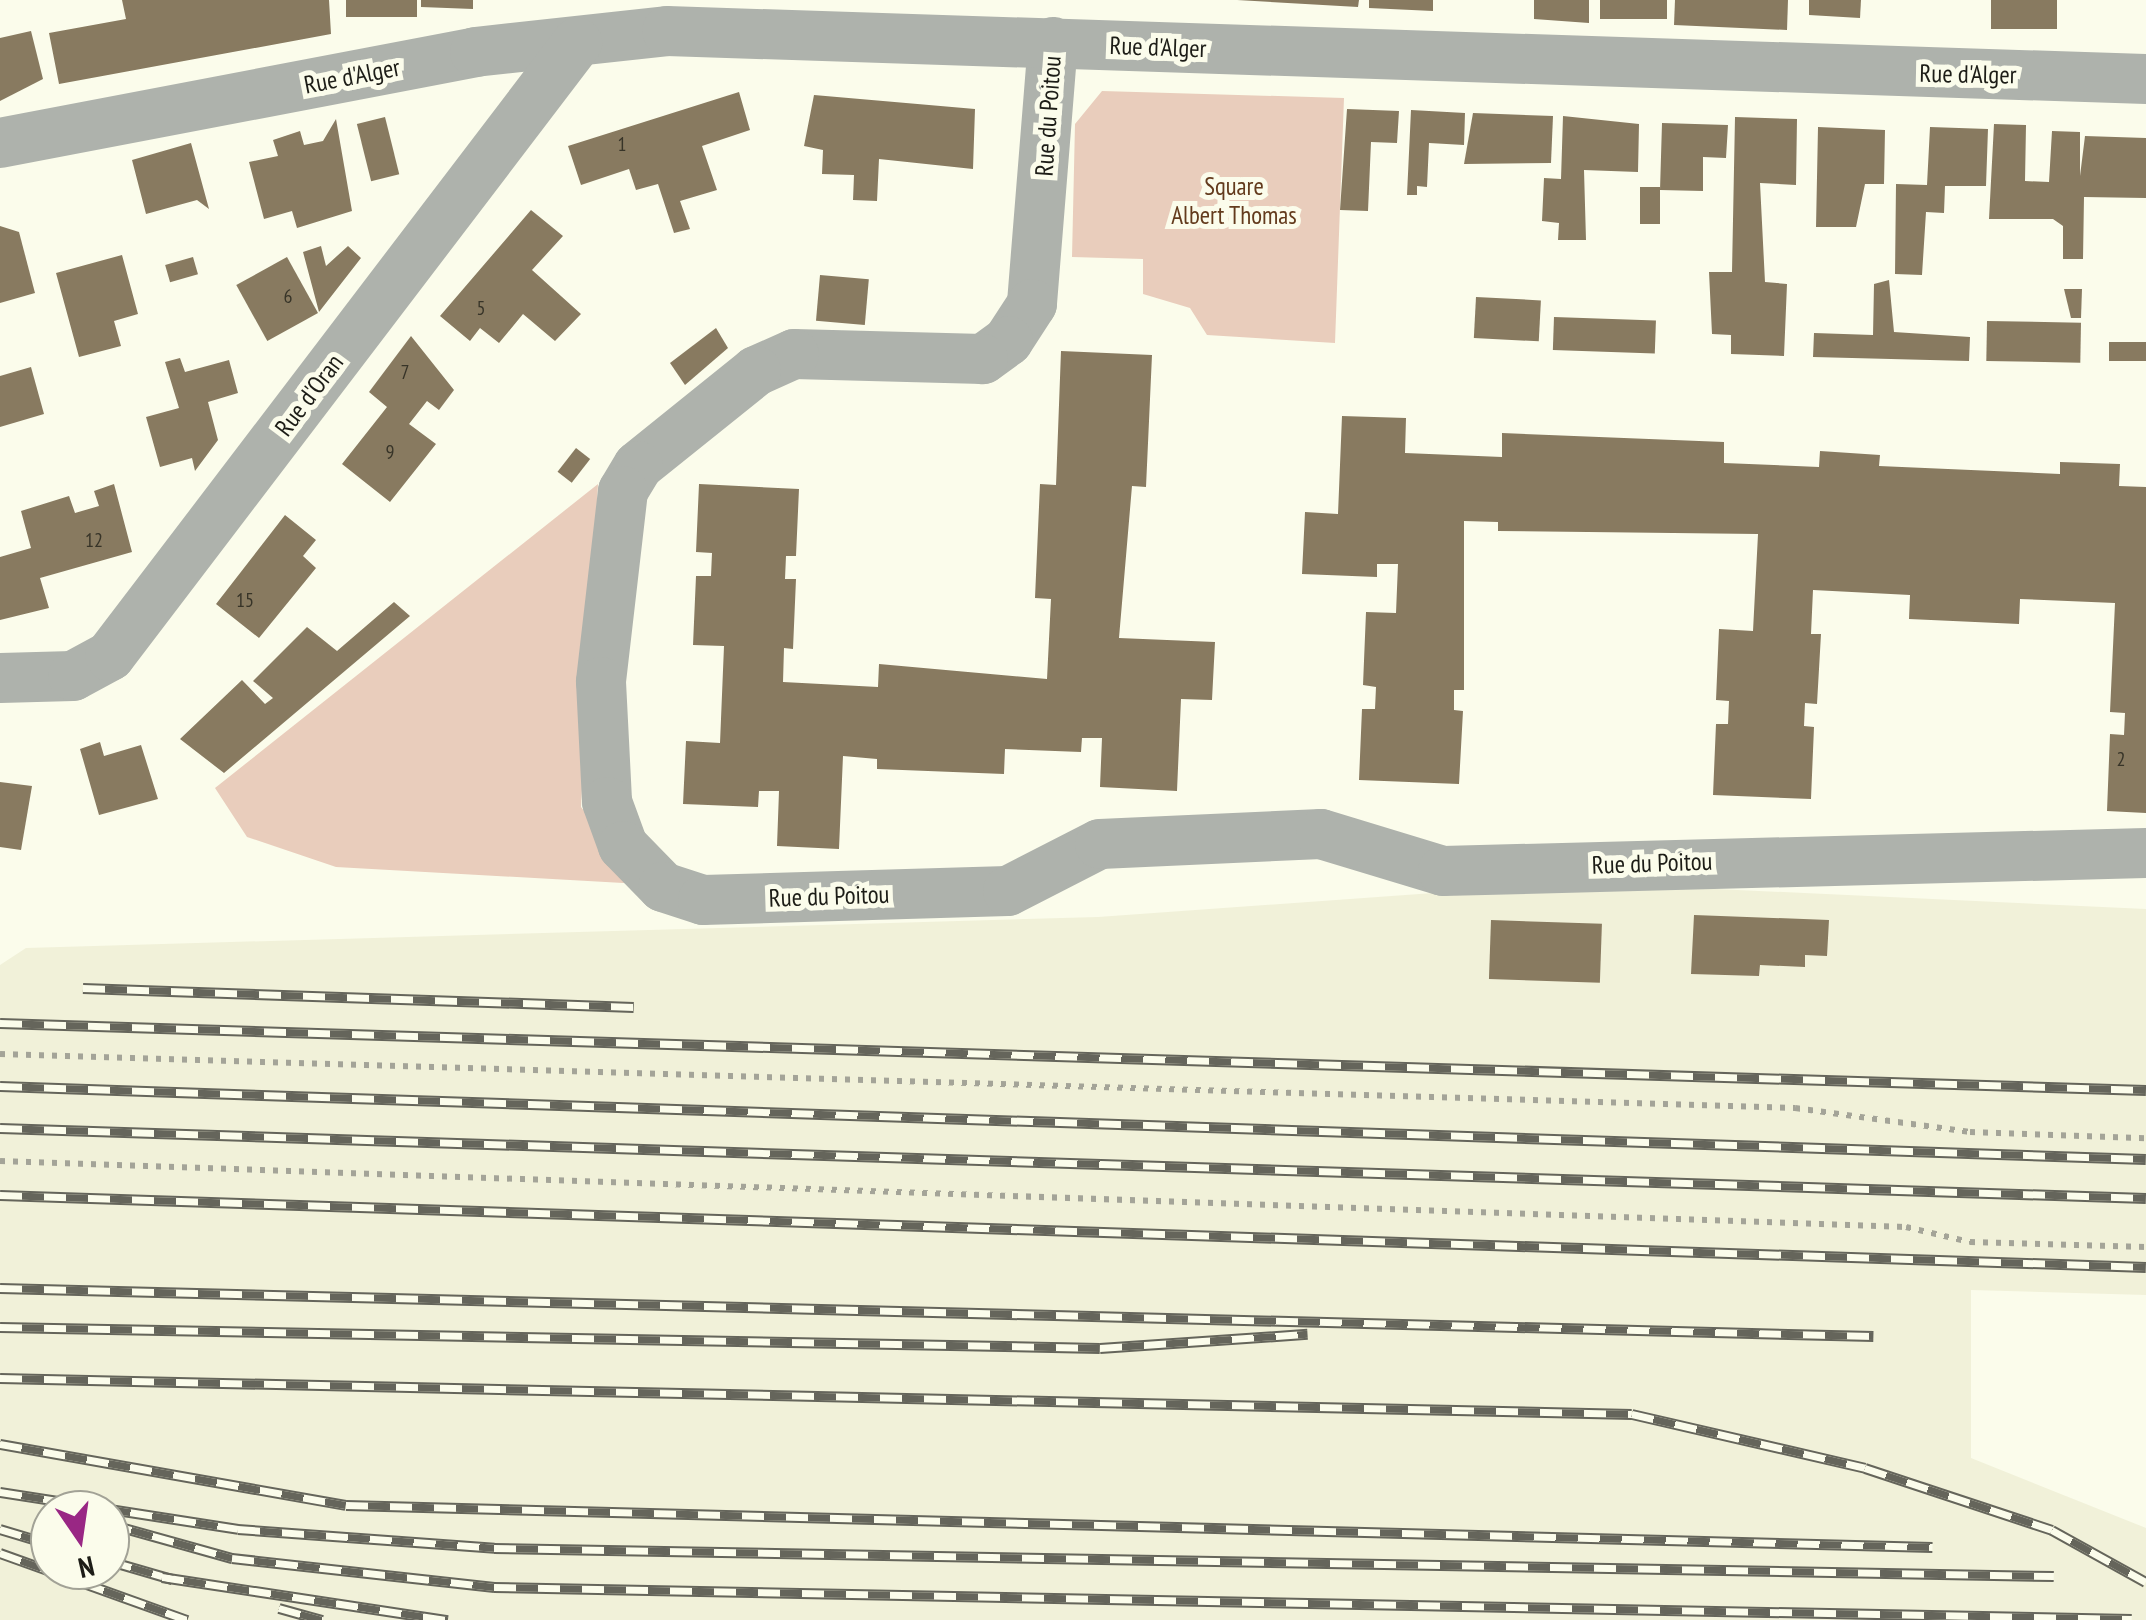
<!DOCTYPE html>
<html>
<head>
<meta charset="utf-8">
<style>
  body { margin:0 }
  #map { position:relative; width:2146px; height:1620px; overflow:hidden; background:#fbfceb; font-family:"PT Sans Narrow",sans-serif }
  div>[style] { position:absolute }
  [style*='--x'] { left:calc(var(--x)*1px); top:calc(var(--y)*1px); width:calc(var(--w)*1px); rotate:calc(var(--a)*1deg) }
  .built>* { inset:0; background:#f1f1d9 }
  .green>* { inset:0; background:#e9cdbc }
  .building>* { inset:0; background:#887a60; transform-origin:0 0 }
  .path>* { height:6px; margin-top:-3px; transform-origin:0; background:repeating-linear-gradient(90deg,#a4a498 0 5px,transparent 0 13px) }
  .minor>* { height:50px; margin:-25px; padding:0 25px; transform-origin:25px; border-radius:25px; background:#aeb2ac }
  .rail>* { height:11px; margin-top:-5.5px; transform-origin:0; background:repeating-linear-gradient(90deg,#fbfceb 0 22px,#65655b 0 44px); box-sizing:border-box; border-block:2px solid #65655b }
  span { translate:-50% -50%; white-space:nowrap; text-align:center; line-height:1.15; -webkit-text-stroke:10px #fbfceb; paint-order:stroke }
  .number-label { font-size:20px; color:#373428 }
  .number-label span { -webkit-text-stroke-width:0 }
  .street-label { font-size:25px; color:#1c1c16 }
  .park-label { font-size:25px; color:#633b1d }
  .north { position:absolute; left:30px; top:1490px; width:100px; height:100px; box-sizing:border-box; background:#fbfceb; border:2px solid #a2a296; border-radius:50%; rotate:167deg; font-size:28px; font-weight:700; line-height:40px; text-align:center; color:#1c1c16 }
  .north::after { content:''; display:block; margin:auto; width:35px; height:45px; background:#992784; clip-path:polygon(50% 0,100% 100%,50% 72%,0 100%) }
</style>
</head>
<body>
<div id="map">
  <div class="built">
    <div style="clip-path:polygon(evenodd,1695px 888px,2146px 909px,2146px 1295px,1971px 1290px,1971px 1458px,2146px 1528px,2146px 1620px,0 1620px,0 965px,26px 948px,1098px 917px,1461px 891px,1695px 888px,50px 1510px,110px 1510px,110px 1570px,50px 1570px,50px 1510px)"></div>
  </div>
  <div class="green">
    <div style="clip-path:polygon(1102px 91px,1344px 98px,1335px 343px,1207px 335px,1190px 308px,1143px 294px,1143px 259px,1072px 257px,1075px 124px)"></div>
    <div style="clip-path:polygon(598px 484px,581px 807px,641px 884px,336px 867px,247px 837px,215px 788px)"></div>
  </div>
  <div class="building">
    <div style="clip-path:polygon(122px 0,329px 0,331px 34px,59px 84px,49px 33px,126px 19px)"></div>
    <div style="left:346px;top:0;width:71px;height:17px"></div>
    <div style="clip-path:polygon(421px 0,473px 0,473px 9px,421px 7px)"></div>
    <div style="clip-path:polygon(1237px 0,1359px 0,1358px 7px)"></div>
    <div style="clip-path:polygon(1369px 0,1433px 0,1433px 11px,1369px 8px)"></div>
    <div style="clip-path:polygon(1534px 0,1589px 0,1589px 23px,1534px 19px)"></div>
    <div style="left:1600px;top:0;width:67px;height:19px"></div>
    <div style="clip-path:polygon(1675px 0,1788px 0,1787px 30px,1674px 25px)"></div>
    <div style="clip-path:polygon(1809px 0,1861px 0,1860px 18px,1809px 15px)"></div>
    <div style="left:1991px;top:0;width:66px;height:29px"></div>
    <div style="clip-path:polygon(31px 31px,43px 79px,0 101px,0 38px)"></div>
    <div style="clip-path:polygon(739px 92px,750px 130px,702px 146px,717px 190px,680px 201px,690px 229px,674px 233px,658px 184px,636px 190px,629px 169px,581px 185px,568px 146px)"></div>
    <div style="clip-path:polygon(814px 95px,975px 109px,973px 169px,879px 159px,877px 201px,853px 200px,854px 175px,822px 174px,823px 150px,804px 146px)"></div>
    <div style="clip-path:polygon(1347px 109px,1399px 111px,1397px 143px,1371px 142px,1368px 211px,1340px 210px)"></div>
    <div style="clip-path:polygon(1411px 110px,1465px 113px,1464px 145px,1429px 143px,1427px 187px,1417px 186px,1417px 195px,1407px 195px)"></div>
    <div style="clip-path:polygon(1473px 113px,1553px 116px,1551px 163px,1464px 164px)"></div>
    <div style="clip-path:polygon(1563px 116px,1639px 124px,1638px 172px,1584px 170px,1586px 240px,1558px 240px,1559px 223px,1542px 221px,1544px 178px,1561px 179px)"></div>
    <div style="left:385px;top:117px;width:59px;height:29px;rotate:76deg"></div>
    <div style="clip-path:polygon(1735px 117px,1797px 119px,1796px 185px,1760px 183px,1765px 282px,1787px 284px,1784px 356px,1731px 354px,1731px 335px,1712px 334px,1709px 272px,1732px 272px)"></div>
    <div style="clip-path:polygon(336px 119px,352px 211px,297px 228px,292px 211px,264px 219px,249px 162px,278px 156px,273px 140px,300px 131px,304px 145px,323px 141px)"></div>
    <div style="clip-path:polygon(1662px 123px,1728px 125px,1726px 158px,1703px 157px,1703px 191px,1660px 190px)"></div>
    <div style="clip-path:polygon(1994px 124px,2026px 125px,2025px 181px,2049px 182px,2052px 131px,2080px 132px,2080px 176px,2085px 136px,2146px 138px,2146px 198px,2084px 197px,2083px 259px,2063px 259px,2063px 226px,2053px 219px,1989px 219px)"></div>
    <div style="clip-path:polygon(1818px 127px,1885px 130px,1884px 184px,1865px 184px,1856px 227px,1816px 227px)"></div>
    <div style="clip-path:polygon(1930px 127px,1988px 129px,1986px 186px,1945px 186px,1944px 213px,1926px 212px,1922px 275px,1895px 274px,1896px 184px,1927px 185px)"></div>
    <div style="clip-path:polygon(191px 143px,209px 209px,197px 200px,146px 214px,132px 160px)"></div>
    <div style="left:1640px;top:187px;width:20px;height:37px"></div>
    <div style="clip-path:polygon(531px 210px,563px 236px,532px 270px,581px 314px,555px 341px,523px 314px,499px 343px,480px 328px,470px 341px,440px 316px)"></div>
    <div style="clip-path:polygon(0 226px,19px 232px,35px 293px,0 303px)"></div>
    <div style="clip-path:polygon(321px 246px,326px 266px,348px 246px,361px 258px,319px 312px,303px 252px)"></div>
    <div style="clip-path:polygon(122px 255px,138px 314px,114px 321px,121px 346px,79px 357px,56px 273px)"></div>
    <div style="left:193px;top:257px;width:18px;height:29px;rotate:74deg"></div>
    <div style="left:287px;top:257px;width:64px;height:58px;rotate:61deg"></div>
    <div style="left:820px;top:275px;width:49px;height:46px;rotate:5deg"></div>
    <div style="clip-path:polygon(1889px 280px,1894px 332px,1970px 337px,1969px 361px,1813px 357px,1814px 333px,1873px 335px,1874px 284px)"></div>
    <div style="clip-path:polygon(2064px 289px,2082px 289px,2081px 318px,2071px 318px)"></div>
    <div style="left:1476px;top:297px;width:65px;height:41px;rotate:3deg"></div>
    <div style="left:1554px;top:317px;width:102px;height:33px;rotate:2deg"></div>
    <div style="left:1987px;top:321px;width:94px;height:40px;rotate:1deg"></div>
    <div style="clip-path:polygon(716px 328px,728px 348px,685px 385px,670px 363px)"></div>
    <div style="clip-path:polygon(411px 336px,454px 390px,439px 410px,427px 401px,409px 424px,436px 444px,390px 502px,342px 464px,387px 407px,369px 392px)"></div>
    <div style="left:2109px;top:342px;width:37px;height:19px"></div>
    <div style="clip-path:polygon(1061px 351px,1152px 355px,1146px 487px,1132px 486px,1119px 638px,1215px 642px,1212px 700px,1181px 699px,1177px 791px,1100px 787px,1102px 738px,1082px 738px,1081px 752px,1005px 749px,1004px 774px,877px 769px,877px 759px,843px 756px,839px 849px,777px 846px,779px 791px,759px 791px,758px 807px,683px 804px,686px 741px,720px 743px,724px 646px,693px 645px,696px 576px,711px 576px,712px 553px,696px 552px,699px 484px,799px 489px,796px 556px,786px 556px,785px 579px,796px 579px,793px 649px,784px 648px,783px 682px,878px 687px,879px 664px,1047px 679px,1051px 599px,1035px 598px,1040px 484px,1056px 485px)"></div>
    <div style="clip-path:polygon(180px 358px,185px 372px,229px 360px,238px 393px,208px 402px,218px 440px,195px 471px,192px 458px,160px 467px,146px 417px,179px 408px,165px 362px)"></div>
    <div style="clip-path:polygon(31px 367px,44px 414px,0 427px,0 376px)"></div>
    <div style="clip-path:polygon(1342px 416px,1406px 418px,1405px 453px,1502px 457px,1502px 433px,1724px 442px,1724px 463px,1819px 467px,1820px 451px,1880px 455px,1879px 466px,2060px 474px,2060px 462px,2120px 464px,2119px 486px,2146px 487px,2146px 813px,2107px 811px,2110px 734px,2124px 735px,2125px 713px,2110px 712px,2115px 603px,2020px 599px,2019px 624px,1909px 619px,1910px 595px,1813px 590px,1811px 634px,1821px 634px,1817px 704px,1805px 703px,1804px 726px,1814px 727px,1811px 799px,1713px 795px,1716px 724px,1728px 724px,1729px 701px,1716px 700px,1719px 629px,1753px 631px,1758px 534px,1498px 531px,1498px 522px,1464px 521px,1464px 690px,1454px 690px,1454px 710px,1463px 711px,1459px 784px,1359px 780px,1362px 709px,1375px 709px,1376px 687px,1363px 685px,1366px 612px,1396px 613px,1398px 564px,1377px 564px,1377px 577px,1302px 574px,1305px 512px,1338px 514px)"></div>
    <div style="left:576px;top:448px;width:18px;height:30px;rotate:38deg"></div>
    <div style="clip-path:polygon(114px 484px,132px 552px,40px 578px,49px 608px,0 620px,0 557px,31px 548px,21px 511px,69px 496px,75px 513px,99px 506px,94px 491px)"></div>
    <div style="clip-path:polygon(285px 515px,316px 540px,303px 556px,316px 568px,259px 638px,216px 604px)"></div>
    <div style="clip-path:polygon(394px 602px,410px 616px,224px 773px,180px 739px,242px 680px,265px 704px,273px 698px,253px 681px,307px 627px,337px 651px)"></div>
    <div style="clip-path:polygon(100px 742px,104px 756px,141px 745px,158px 799px,99px 815px,80px 749px)"></div>
    <div style="clip-path:polygon(0 782px,32px 786px,21px 850px,0 847px)"></div>
    <div style="clip-path:polygon(1694px 915px,1829px 920px,1827px 956px,1805px 955px,1805px 967px,1760px 965px,1759px 976px,1691px 974px)"></div>
    <div style="left:1491px;top:920px;width:111px;height:59px;rotate:2deg"></div>
  </div>
  <div class="path">
    <div style="--x:0;--y:1054;--w:1796;--a:1.72"></div>
    <div style="--x:1795;--y:1108;--w:177;--a:7.8"></div>
    <div style="--x:1970;--y:1132;--w:176;--a:2"></div>
    <div style="--x:0;--y:1161;--w:1907;--a:1.98"></div>
    <div style="--x:1906;--y:1227;--w:66;--a:13.2"></div>
    <div style="--x:1970;--y:1242;--w:176;--a:1.6"></div>
  </div>
  <div class="minor">
    <div style="--x:1053;--y:42;--w:263;--a:94.6"></div>
    <div style="--x:1032;--y:304;--w:44;--a:123"></div>
    <div style="--x:1008;--y:341;--w:31;--a:144"></div>
    <div style="--x:983;--y:359;--w:189;--a:-178.5"></div>
    <div style="--x:794;--y:354;--w:42;--a:155.9"></div>
    <div style="--x:756;--y:371;--w:151;--a:141.2"></div>
    <div style="--x:638;--y:466;--w:29;--a:121"></div>
    <div style="--x:623;--y:491;--w:192;--a:96.6"></div>
    <div style="--x:601;--y:682;--w:120;--a:87.1"></div>
    <div style="--x:607;--y:802;--w:47;--a:70"></div>
    <div style="--x:623;--y:846;--w:57;--a:45.7"></div>
    <div style="--x:663;--y:887;--w:42;--a:18"></div>
    <div style="--x:703;--y:900;--w:305;--a:-1.7"></div>
    <div style="--x:1008;--y:891;--w:103;--a:-27.1"></div>
    <div style="--x:1100;--y:844;--w:221;--a:-2.6"></div>
    <div style="--x:1321;--y:834;--w:127;--a:16.9"></div>
    <div style="--x:1443;--y:871;--w:703;--a:-1.47"></div>
    <div style="--x:0;--y:143;--w:484;--a:-10.8"></div>
    <div style="--x:475;--y:52;--w:193;--a:-6.2"></div>
    <div style="--x:667;--y:31;--w:1480;--a:1.86"></div>
    <div style="--x:0;--y:678;--w:73;--a:-1.6"></div>
    <div style="--x:73;--y:676;--w:42;--a:-28.4"></div>
    <div style="--x:110;--y:656;--w:771;--a:-52.7"></div>
  </div>
  <div class="rail">
    <div style="--x:83;--y:988;--w:551;--a:1.97"></div>
    <div style="--x:0;--y:1023;--w:2147;--a:1.79"></div>
    <div style="--x:0;--y:1086;--w:2147;--a:1.95"></div>
    <div style="--x:0;--y:1128;--w:2147;--a:1.87"></div>
    <div style="--x:0;--y:1195;--w:2147;--a:1.92"></div>
    <div style="--x:0;--y:1288;--w:1874;--a:1.47"></div>
    <div style="--x:0;--y:1327;--w:1100;--a:1.09"></div>
    <div style="--x:1100;--y:1348;--w:208;--a:-3.9"></div>
    <div style="--x:0;--y:1378;--w:1632;--a:1.26"></div>
    <div style="--x:1632;--y:1414;--w:239;--a:13"></div>
    <div style="--x:1865;--y:1468;--w:197;--a:18.3"></div>
    <div style="--x:2052;--y:1530;--w:107;--a:29"></div>
    <div style="--x:0;--y:1444;--w:351;--a:10"></div>
    <div style="--x:346;--y:1505;--w:1587;--a:1.52"></div>
    <div style="--x:0;--y:1492;--w:241;--a:8.8"></div>
    <div style="--x:238;--y:1529;--w:257;--a:4.2"></div>
    <div style="--x:494;--y:1548;--w:1560;--a:1.03"></div>
    <div style="--x:110;--y:1524;--w:127;--a:15.6"></div>
    <div style="--x:232;--y:1558;--w:264;--a:6.3"></div>
    <div style="--x:494;--y:1587;--w:1638;--a:1.12"></div>
    <div style="--x:0;--y:1529;--w:52;--a:16.7"></div>
    <div style="--x:0;--y:1553;--w:199;--a:19.7"></div>
    <div style="--x:110;--y:1561;--w:65;--a:16.2"></div>
    <div style="--x:162;--y:1577;--w:289;--a:8.6"></div>
    <div style="--x:279;--y:1608;--w:45;--a:15.6"></div>
  </div>
  <div class="number-label">
    <span style="left:622px;top:144px">1</span>
    <span style="left:288px;top:296px">6</span>
    <span style="left:481px;top:308px">5</span>
    <span style="left:405px;top:372px">7</span>
    <span style="left:390px;top:452px">9</span>
    <span style="left:94px;top:540px">12</span>
    <span style="left:245px;top:600px">15</span>
    <span style="left:2121px;top:759px">2</span>
  </div>
  <div class="street-label">
    <span style="left:1158px;top:47px;rotate:2deg">Rue d'Alger</span>
    <span style="left:1968px;top:74px;rotate:1deg">Rue d'Alger</span>
    <span style="left:352px;top:76px;rotate:-11deg">Rue d'Alger</span>
    <span style="left:1048px;top:116px;rotate:-86deg">Rue du Poitou</span>
    <span style="left:309px;top:395px;rotate:-53deg">Rue d'Oran</span>
    <span style="left:1652px;top:863px;rotate:-2deg">Rue du Poitou</span>
    <span style="left:829px;top:896px;rotate:-2deg">Rue du Poitou</span>
  </div>
  <div class="park-label">
    <span style="left:1234px;top:201px">Square<br>Albert Thomas</span>
  </div>
  <div class="north">N</div>
</div>
</body>
</html>
